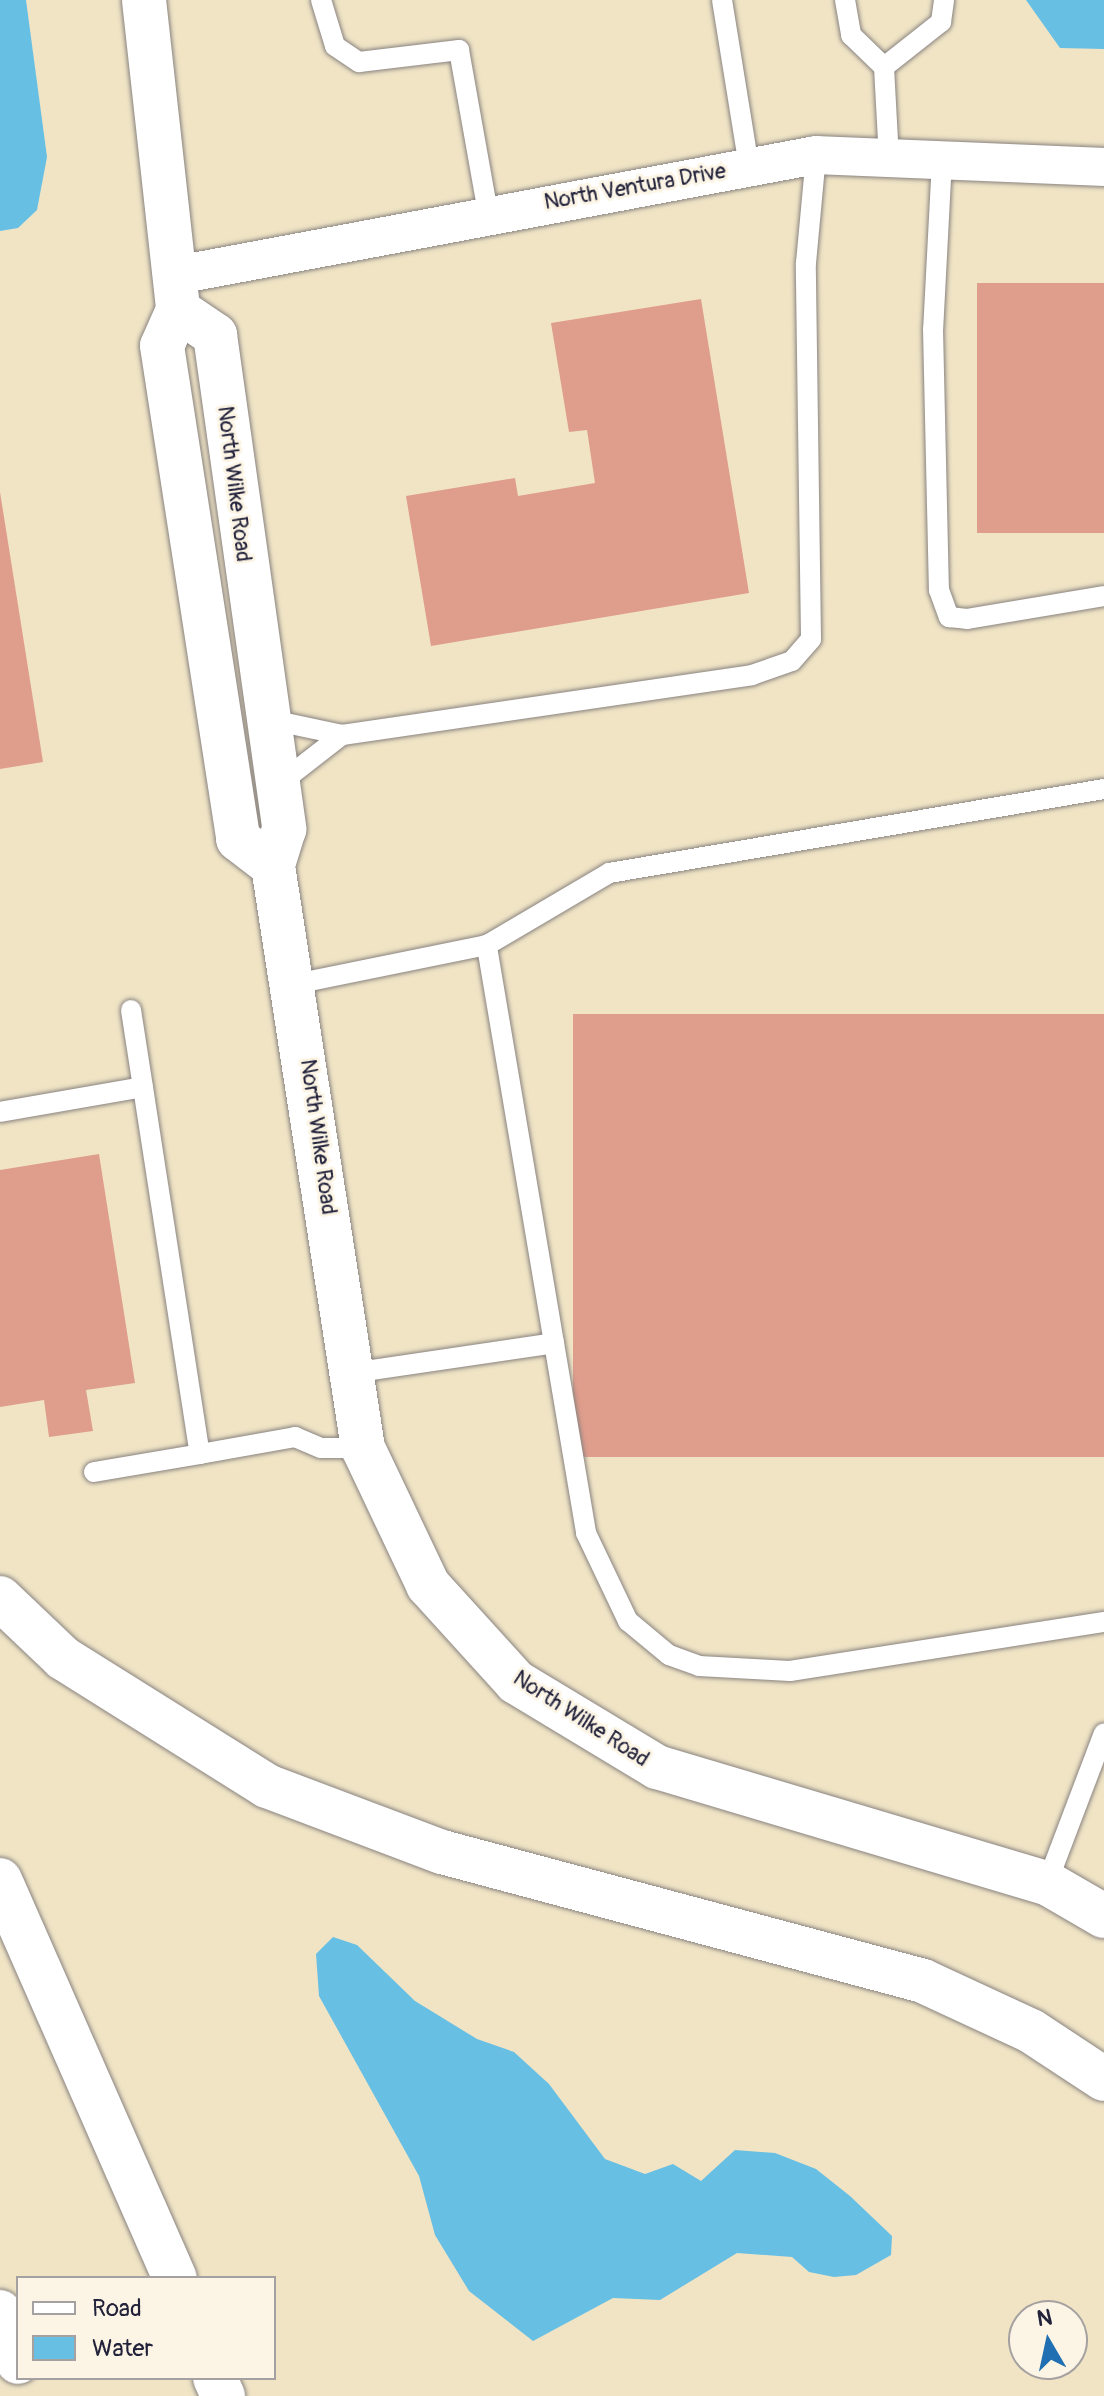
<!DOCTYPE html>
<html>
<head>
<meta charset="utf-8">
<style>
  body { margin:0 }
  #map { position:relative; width:1104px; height:2396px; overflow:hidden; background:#f0e4c5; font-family:Pangolin,sans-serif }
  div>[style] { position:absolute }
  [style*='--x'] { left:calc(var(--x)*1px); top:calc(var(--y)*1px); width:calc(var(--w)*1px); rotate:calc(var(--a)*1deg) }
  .water>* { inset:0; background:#67bfe4 }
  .building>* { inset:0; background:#df9d8c; transform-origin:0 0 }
  .roads { filter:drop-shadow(0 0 2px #898380) drop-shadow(0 0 2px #898380) }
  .lane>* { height:20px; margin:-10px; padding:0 10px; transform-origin:10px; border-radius:10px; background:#fff }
  .street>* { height:38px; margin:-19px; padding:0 19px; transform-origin:19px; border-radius:19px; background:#fff }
  .secondary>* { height:44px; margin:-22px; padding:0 22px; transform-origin:22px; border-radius:22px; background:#fff }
  .highway>* { height:44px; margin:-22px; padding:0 22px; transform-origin:22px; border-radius:22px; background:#fff }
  span { translate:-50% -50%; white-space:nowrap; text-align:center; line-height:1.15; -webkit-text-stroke:6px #fcf5e5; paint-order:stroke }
  .street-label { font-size:22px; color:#22223b }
  .legend { position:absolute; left:16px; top:2276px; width:260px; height:104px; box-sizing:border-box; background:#fcf5e5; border:2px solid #a5a1a1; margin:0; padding:10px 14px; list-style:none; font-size:24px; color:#22223b }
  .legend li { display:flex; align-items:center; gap:16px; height:40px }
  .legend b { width:40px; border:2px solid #a5a1a1 }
  .north { position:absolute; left:1008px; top:2300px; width:80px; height:80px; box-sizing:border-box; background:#fcf5e5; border:2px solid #a5a1a1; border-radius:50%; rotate:351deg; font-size:22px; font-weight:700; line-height:32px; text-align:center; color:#22223b }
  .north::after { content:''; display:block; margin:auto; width:28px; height:36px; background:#1f6fb2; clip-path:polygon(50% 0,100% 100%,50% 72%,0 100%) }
</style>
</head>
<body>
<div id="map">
  <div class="water">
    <div style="clip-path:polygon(0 0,26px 0,47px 157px,37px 210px,18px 228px,0 231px)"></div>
    <div style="clip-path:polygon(1026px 0,1104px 0,1104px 49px,1060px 48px)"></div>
    <div style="clip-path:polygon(333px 1937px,357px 1945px,415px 2001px,477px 2039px,514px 2052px,549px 2084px,605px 2159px,645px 2174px,673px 2164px,701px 2181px,735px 2150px,775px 2153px,816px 2169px,850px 2196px,892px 2236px,891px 2255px,856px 2275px,834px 2277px,809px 2272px,792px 2257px,737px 2253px,660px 2300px,613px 2298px,533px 2341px,469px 2291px,435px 2235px,419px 2176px,319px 1996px,316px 1954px)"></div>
  </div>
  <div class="building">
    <div style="left:1104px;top:283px;width:250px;height:127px;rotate:90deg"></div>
    <div style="clip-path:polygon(701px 299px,749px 593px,431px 646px,406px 496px,515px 478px,518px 496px,595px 483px,587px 430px,569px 432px,551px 323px)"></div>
    <div style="clip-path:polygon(0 492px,43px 762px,0 769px)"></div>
    <div style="left:1104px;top:1014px;width:443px;height:531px;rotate:90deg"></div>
    <div style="clip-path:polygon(99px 1154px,135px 1383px,86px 1390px,93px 1431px,49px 1437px,44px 1400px,0 1407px,0 1170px)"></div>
  </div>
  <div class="roads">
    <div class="lane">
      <div style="--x:321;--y:0;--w:48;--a:73.1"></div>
      <div style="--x:335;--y:46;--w:29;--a:34"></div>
      <div style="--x:359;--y:62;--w:101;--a:-6.8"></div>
      <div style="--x:459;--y:50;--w:166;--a:79.9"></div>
      <div style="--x:722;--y:0;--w:168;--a:80.8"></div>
      <div style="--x:845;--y:0;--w:36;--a:80"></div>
      <div style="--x:851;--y:35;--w:46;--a:44.1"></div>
      <div style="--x:884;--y:67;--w:91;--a:86.9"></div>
      <div style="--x:884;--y:67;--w:73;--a:-38.3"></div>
      <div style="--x:941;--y:22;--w:22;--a:-82"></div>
      <div style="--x:942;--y:160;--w:169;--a:93"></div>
      <div style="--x:933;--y:329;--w:261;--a:88.7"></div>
      <div style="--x:939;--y:590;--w:29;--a:70"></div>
      <div style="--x:949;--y:617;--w:18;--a:6"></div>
      <div style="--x:967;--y:619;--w:139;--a:-9.5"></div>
      <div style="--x:267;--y:719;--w:77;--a:12"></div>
      <div style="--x:342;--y:735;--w:414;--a:-8.3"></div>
      <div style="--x:752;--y:675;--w:42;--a:-19.3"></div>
      <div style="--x:792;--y:661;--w:29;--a:-49"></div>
      <div style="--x:811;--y:639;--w:376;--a:-90.8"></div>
      <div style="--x:806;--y:263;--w:108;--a:-84.7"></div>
      <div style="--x:279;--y:784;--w:80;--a:-37.9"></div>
      <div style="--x:295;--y:984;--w:196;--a:-11.5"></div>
      <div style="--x:131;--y:1010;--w:449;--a:81.2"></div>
      <div style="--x:200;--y:1454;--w:97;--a:-10.1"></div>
      <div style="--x:295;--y:1437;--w:28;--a:23"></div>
      <div style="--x:321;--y:1448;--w:42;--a:0"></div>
      <div style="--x:0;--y:1112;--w:145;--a:-9.9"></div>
      <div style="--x:554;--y:1343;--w:404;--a:-99.6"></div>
      <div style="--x:487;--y:945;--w:142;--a:-30.5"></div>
      <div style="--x:609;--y:873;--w:502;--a:-9.63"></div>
      <div style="--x:352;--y:1373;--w:204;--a:-8.4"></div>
      <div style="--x:554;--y:1343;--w:193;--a:80.4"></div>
      <div style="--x:586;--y:1533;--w:98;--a:64.5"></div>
      <div style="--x:628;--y:1621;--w:53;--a:39.7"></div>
      <div style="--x:669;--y:1655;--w:32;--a:20"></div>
      <div style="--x:699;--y:1666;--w:91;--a:3.1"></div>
      <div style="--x:790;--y:1671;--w:318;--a:-8.9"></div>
      <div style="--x:94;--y:1472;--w:108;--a:-9.6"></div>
      <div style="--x:1047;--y:1883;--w:160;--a:-69.2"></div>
    </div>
    <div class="street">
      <div style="--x:172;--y:276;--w:655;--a:-10.64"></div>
      <div style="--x:816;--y:155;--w:288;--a:2.4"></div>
    </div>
    <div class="secondary">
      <div style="--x:144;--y:0;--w:312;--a:83.7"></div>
      <div style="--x:178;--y:310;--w:39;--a:114"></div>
      <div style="--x:162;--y:346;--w:499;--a:81.2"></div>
      <div style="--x:238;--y:839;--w:44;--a:37.6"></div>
      <div style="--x:178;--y:310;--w:45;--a:34"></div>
      <div style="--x:215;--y:335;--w:499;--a:82"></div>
      <div style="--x:284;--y:829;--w:39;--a:107"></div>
      <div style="--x:273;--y:866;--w:589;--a:81.21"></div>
      <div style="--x:363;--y:1448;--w:152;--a:64.6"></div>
      <div style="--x:428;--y:1585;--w:131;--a:47.8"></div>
      <div style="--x:516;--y:1682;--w:165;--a:31.1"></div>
      <div style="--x:657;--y:1767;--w:407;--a:16.6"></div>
      <div style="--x:1047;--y:1883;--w:66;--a:30.1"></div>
    </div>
    <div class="highway">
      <div style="--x:0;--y:1598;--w:87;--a:43.6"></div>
      <div style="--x:63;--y:1658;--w:241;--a:32.1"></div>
      <div style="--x:267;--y:1786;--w:187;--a:20.7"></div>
      <div style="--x:442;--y:1852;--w:498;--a:15"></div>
      <div style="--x:923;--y:1981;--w:119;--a:24.8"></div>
      <div style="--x:1031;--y:2031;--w:87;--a:33.3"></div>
      <div style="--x:0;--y:1880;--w:435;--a:66.3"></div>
      <div style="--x:0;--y:2312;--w:53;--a:70.2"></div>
      <div style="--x:215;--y:2378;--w:20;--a:66"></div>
    </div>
  </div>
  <div class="street-label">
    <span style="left:635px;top:187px;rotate:-10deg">North Ventura Drive</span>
    <span style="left:234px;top:484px;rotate:83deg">North Wilke Road</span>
    <span style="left:318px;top:1137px;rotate:82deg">North Wilke Road</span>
    <span style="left:581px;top:1719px;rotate:33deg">North Wilke Road</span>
  </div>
  <ul class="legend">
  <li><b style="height:10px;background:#fff"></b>Road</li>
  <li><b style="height:22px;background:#67bfe4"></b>Water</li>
  </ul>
  <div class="north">N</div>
</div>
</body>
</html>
